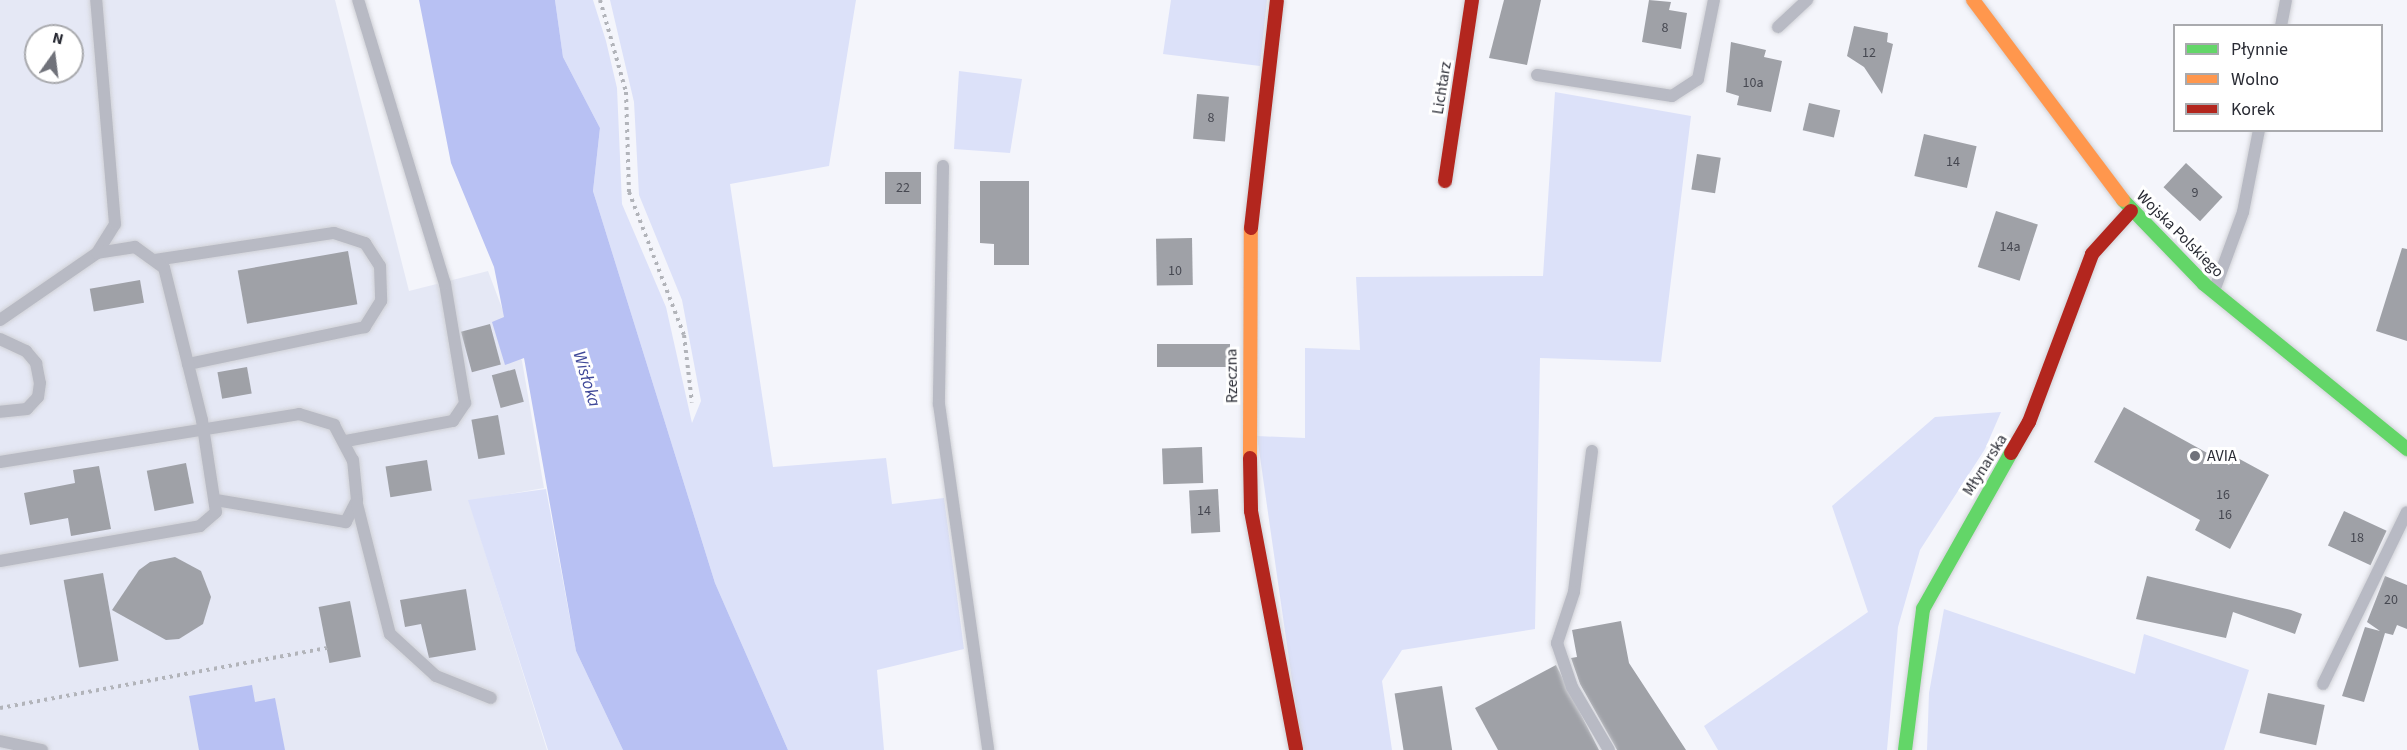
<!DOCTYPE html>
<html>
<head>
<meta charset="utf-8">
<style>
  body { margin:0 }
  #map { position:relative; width:2407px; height:750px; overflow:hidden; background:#f4f5fb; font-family:"Source Sans 3",sans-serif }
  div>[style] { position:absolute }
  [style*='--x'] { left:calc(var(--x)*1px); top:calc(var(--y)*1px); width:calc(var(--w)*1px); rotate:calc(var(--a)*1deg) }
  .built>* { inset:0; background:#e5e8f5 }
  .green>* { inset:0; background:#dce1f9 }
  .water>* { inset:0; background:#b8c1f3 }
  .building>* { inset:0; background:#9fa1a7; transform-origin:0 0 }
  .path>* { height:4px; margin-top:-2px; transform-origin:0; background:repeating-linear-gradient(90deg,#b2b4ba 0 3px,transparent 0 7.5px) }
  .roads { filter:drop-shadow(0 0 2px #d0d1d6) drop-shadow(0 0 2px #d0d1d6) }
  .lane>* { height:12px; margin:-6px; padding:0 6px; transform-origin:6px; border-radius:6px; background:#b8bac4 }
  .fast>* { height:14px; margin:-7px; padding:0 7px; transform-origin:7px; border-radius:7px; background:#63d668 }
  .slow>* { height:14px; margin:-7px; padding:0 7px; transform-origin:7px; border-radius:7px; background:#ff974d }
  .jam>* { height:14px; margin:-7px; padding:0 7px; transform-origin:7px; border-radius:7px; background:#b3261e }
  .dots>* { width:16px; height:16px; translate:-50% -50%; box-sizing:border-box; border:3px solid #fff; border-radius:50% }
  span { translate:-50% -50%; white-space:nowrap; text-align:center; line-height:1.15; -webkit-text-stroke:6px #fff; paint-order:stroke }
  .number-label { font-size:14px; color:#464851 }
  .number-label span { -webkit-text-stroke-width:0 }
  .street-label { font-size:16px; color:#292b34 }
  .poi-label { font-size:16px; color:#292b34 }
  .left { translate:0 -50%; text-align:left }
  .water-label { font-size:18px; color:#404999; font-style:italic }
  .legend { position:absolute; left:2173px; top:24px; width:210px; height:108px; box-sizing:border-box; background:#fff; border:2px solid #a9aaae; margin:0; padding:8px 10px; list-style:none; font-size:18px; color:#292b34 }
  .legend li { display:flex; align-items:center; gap:12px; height:30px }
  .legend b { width:30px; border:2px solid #a9aaae }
  .north { position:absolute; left:24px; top:24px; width:60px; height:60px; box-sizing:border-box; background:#fff; border:2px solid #a9aaae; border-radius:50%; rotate:14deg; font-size:16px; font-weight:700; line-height:24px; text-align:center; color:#292b34 }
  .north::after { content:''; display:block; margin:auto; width:21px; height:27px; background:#70727a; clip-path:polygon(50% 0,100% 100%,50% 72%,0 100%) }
</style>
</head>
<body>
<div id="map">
  <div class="built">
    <div style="clip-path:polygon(evenodd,0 0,335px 0,409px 291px,488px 271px,522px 361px,544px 488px,469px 501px,547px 750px,0 750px,0 0,36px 36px,72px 36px,72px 72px,36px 72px,36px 36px)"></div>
  </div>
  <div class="green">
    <div style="clip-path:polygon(555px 0,593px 0,606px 41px,617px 88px,622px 204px,666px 307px,692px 423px,701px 401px,682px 300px,639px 195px,634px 102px,610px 0,856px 0,829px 166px,730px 184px,773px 467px,886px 458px,892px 504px,944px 498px,964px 649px,877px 670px,884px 750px,788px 750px,715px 583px,593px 191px,600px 128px,563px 57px)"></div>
    <div style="clip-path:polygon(1171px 0,1267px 0,1260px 66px,1163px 54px)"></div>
    <div style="clip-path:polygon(959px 71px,1022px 79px,1010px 153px,954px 149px)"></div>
    <div style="clip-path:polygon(1555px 92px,1691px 116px,1661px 362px,1540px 358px,1535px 629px,1402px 650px,1382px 681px,1392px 750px,1302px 750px,1257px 436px,1305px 438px,1305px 348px,1360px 350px,1356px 277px,1543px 276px)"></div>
    <div style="clip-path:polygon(2001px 412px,1985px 449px,1920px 550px,1898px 627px,1887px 750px,1718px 750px,1704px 726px,1868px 612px,1832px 506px,1935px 417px)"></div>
    <div style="clip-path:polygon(546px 489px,576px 651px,623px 750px,548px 750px,468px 500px)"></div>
    <div style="clip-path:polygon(1944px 609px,2135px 674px,2144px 634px,2249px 670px,2224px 750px,1927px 750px,1929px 693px)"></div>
  </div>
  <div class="water">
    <div style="clip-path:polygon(419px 0,555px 0,563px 57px,600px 128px,593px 191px,715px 583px,788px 750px,623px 750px,576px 651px,524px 358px,505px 365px,492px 322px,504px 317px,494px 267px,451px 163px)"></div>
    <div style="clip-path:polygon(252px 685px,255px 702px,275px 698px,285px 750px,199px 750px,189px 696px)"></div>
  </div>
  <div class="building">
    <div style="clip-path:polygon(1504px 0,1541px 0,1527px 65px,1489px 58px)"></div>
    <div style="clip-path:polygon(1649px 0,1671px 2px,1669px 10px,1687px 13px,1681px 49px,1642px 42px)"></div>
    <div style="clip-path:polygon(1854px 26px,1888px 33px,1887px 42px,1893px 44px,1882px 94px,1864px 67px,1847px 56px)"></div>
    <div style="clip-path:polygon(1731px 42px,1766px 50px,1764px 57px,1782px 61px,1771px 112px,1737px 105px,1739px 96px,1726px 92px)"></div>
    <div style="left:1197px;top:94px;width:32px;height:45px;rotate:5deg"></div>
    <div style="left:1809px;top:103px;width:32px;height:28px;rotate:13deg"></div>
    <div style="left:1924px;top:134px;width:54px;height:43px;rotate:13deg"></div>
    <div style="left:1697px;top:154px;width:24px;height:36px;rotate:9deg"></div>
    <div style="left:2186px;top:163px;width:50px;height:33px;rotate:43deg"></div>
    <div style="left:885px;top:172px;width:36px;height:32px"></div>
    <div style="clip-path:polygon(980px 181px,1029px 181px,1029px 265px,994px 265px,994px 244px,980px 243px)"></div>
    <div style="left:1996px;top:211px;width:44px;height:59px;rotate:18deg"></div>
    <div style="left:1192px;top:238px;width:47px;height:36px;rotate:89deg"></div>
    <div style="clip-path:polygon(2402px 248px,2407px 249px,2407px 341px,2376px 331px)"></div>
    <div style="left:348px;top:251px;width:54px;height:112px;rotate:80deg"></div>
    <div style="left:140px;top:280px;width:23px;height:51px;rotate:80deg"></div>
    <div style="left:490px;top:324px;width:42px;height:30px;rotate:75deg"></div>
    <div style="left:1157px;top:344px;width:73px;height:23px"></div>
    <div style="left:247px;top:367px;width:27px;height:30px;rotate:80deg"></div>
    <div style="left:515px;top:369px;width:34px;height:24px;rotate:75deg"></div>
    <div style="clip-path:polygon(2124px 407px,2229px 465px,2234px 456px,2269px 475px,2230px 549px,2195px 530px,2200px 520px,2094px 462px)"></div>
    <div style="left:498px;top:415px;width:40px;height:27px;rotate:80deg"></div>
    <div style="left:1202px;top:447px;width:36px;height:40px;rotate:88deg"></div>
    <div style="left:427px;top:460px;width:31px;height:42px;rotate:81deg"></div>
    <div style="left:186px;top:463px;width:41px;height:40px;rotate:79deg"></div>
    <div style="clip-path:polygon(99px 466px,111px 529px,71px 536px,68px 518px,30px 525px,24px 493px,75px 483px,73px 470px)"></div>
    <div style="left:1218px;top:489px;width:43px;height:29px;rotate:87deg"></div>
    <div style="left:2344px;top:511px;width:47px;height:38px;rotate:25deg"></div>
    <div style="clip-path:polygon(175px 557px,201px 571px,211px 597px,203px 624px,179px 639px,166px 640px,112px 610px,139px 570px,150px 562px)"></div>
    <div style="left:103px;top:573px;width:89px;height:40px;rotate:80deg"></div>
    <div style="clip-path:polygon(2147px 576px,2291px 610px,2302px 614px,2295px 634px,2233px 612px,2226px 638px,2136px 619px)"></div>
    <div style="clip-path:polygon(2385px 576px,2407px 585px,2407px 629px,2397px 625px,2393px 635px,2385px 633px,2364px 702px,2342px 696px,2365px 627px,2380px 631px,2367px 622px)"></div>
    <div style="clip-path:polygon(466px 589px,476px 650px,429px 658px,421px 624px,405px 627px,400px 600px)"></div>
    <div style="left:350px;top:601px;width:57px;height:32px;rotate:79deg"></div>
    <div style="clip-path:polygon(1621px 621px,1629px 663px,1686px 750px,1617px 750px,1580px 684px,1571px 658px,1577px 657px,1572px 630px)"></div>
    <div style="clip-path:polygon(1556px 665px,1599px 750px,1498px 750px,1475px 708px)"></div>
    <div style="left:1442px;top:686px;width:65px;height:48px;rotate:81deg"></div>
    <div style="left:2268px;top:693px;width:58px;height:41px;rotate:12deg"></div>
  </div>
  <div class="path">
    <div style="--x:600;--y:0;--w:96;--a:74.2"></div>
    <div style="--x:626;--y:92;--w:100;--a:88.3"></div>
    <div style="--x:629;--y:192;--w:153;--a:69"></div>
    <div style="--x:684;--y:335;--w:68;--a:83.3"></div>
    <div style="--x:0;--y:708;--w:333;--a:-10.4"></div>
  </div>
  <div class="roads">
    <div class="lane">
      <div style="--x:2281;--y:26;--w:26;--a:-79"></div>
      <div style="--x:1778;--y:27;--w:40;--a:-43"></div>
      <div style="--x:1537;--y:75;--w:137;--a:8.8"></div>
      <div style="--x:1672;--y:96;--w:31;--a:-33"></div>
      <div style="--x:1698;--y:79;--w:81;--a:-78.6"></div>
      <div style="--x:943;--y:166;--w:238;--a:91"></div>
      <div style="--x:939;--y:404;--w:349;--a:81.9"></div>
      <div style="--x:155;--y:260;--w:181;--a:-8.6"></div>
      <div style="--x:334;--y:233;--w:33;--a:18"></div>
      <div style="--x:365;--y:243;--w:27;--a:57"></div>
      <div style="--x:380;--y:266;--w:35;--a:88"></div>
      <div style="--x:381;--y:301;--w:31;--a:122"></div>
      <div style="--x:365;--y:327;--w:181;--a:168.2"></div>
      <div style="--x:2214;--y:291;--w:84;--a:-69.8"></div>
      <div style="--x:2243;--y:212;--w:84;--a:-79"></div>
      <div style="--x:0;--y:320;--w:118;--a:-34.6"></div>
      <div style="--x:97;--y:253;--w:34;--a:-58"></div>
      <div style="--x:115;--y:224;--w:225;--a:-94.8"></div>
      <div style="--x:0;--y:339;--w:29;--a:25"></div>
      <div style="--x:26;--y:351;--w:16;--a:50"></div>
      <div style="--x:36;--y:363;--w:20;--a:79"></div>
      <div style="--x:40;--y:383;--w:14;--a:98"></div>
      <div style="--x:38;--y:397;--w:16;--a:133"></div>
      <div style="--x:27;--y:409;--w:27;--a:174"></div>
      <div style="--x:346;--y:441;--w:109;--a:-10.6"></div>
      <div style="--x:453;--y:421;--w:22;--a:-56"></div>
      <div style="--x:465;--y:403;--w:121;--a:-99.5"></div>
      <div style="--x:445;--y:284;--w:297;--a:-107"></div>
      <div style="--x:1592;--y:451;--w:142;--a:97.3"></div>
      <div style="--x:1574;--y:592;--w:54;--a:108.4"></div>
      <div style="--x:1557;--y:643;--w:46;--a:71.2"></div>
      <div style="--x:1572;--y:687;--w:73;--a:59.6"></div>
      <div style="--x:0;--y:462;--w:303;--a:-9.1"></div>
      <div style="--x:299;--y:414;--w:37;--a:17"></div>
      <div style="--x:334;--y:425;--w:40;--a:62"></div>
      <div style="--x:353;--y:460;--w:40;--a:84.3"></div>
      <div style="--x:357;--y:500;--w:25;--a:117"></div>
      <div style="--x:346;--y:522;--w:132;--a:-170.4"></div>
      <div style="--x:357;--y:504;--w:134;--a:75.8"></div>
      <div style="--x:390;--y:634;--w:62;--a:42.4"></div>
      <div style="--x:436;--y:676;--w:59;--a:21.8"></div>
      <div style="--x:0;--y:561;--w:203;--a:-9.9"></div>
      <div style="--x:200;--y:526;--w:21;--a:-41"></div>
      <div style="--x:216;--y:512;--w:93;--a:-98.7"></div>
      <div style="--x:202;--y:420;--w:157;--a:-104"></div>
      <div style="--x:164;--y:268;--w:36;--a:-144"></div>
      <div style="--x:135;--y:247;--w:38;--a:171"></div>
      <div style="--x:2323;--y:684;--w:191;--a:-64"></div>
      <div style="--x:0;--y:741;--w:43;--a:12.1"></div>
    </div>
    <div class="fast">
      <div style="--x:2123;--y:200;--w:117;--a:46"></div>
      <div style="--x:2204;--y:284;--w:262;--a:39.1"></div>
      <div style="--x:1905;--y:750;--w:142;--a:-82.7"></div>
      <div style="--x:1923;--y:609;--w:179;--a:-60.6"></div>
    </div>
    <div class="slow">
      <div style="--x:1973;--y:0;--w:250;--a:53.1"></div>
      <div style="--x:1250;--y:458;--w:230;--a:-89.8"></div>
    </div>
    <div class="jam">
      <div style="--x:1445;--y:181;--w:183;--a:-81.5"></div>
      <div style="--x:1251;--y:228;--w:229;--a:-83.5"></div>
      <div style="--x:2011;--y:453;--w:36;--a:-60"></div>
      <div style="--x:2029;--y:422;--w:179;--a:-69.4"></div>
      <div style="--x:2092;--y:254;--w:58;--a:-47.8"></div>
      <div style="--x:1250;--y:458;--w:53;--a:88.9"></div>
      <div style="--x:1251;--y:511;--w:243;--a:79.3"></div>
    </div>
  </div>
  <div class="dots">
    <div style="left:2195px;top:456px;background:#70727a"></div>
  </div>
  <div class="number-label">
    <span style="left:1665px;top:28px">8</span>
    <span style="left:1869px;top:53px">12</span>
    <span style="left:1753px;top:83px">10a</span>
    <span style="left:1211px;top:118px">8</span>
    <span style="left:1953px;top:162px">14</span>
    <span style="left:903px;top:188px">22</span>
    <span style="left:2195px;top:193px">9</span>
    <span style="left:2010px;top:247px">14a</span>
    <span style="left:1175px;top:271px">10</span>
    <span style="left:2223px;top:495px">16</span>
    <span style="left:1204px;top:511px">14</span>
    <span style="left:2225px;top:515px">16</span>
    <span style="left:2357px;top:538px">18</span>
    <span style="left:2391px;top:600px">20</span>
  </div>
  <div class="street-label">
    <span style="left:1442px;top:88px;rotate:-81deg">Lichtarz</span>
    <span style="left:2180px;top:234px;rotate:45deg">Wojska Polskiego</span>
    <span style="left:1232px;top:376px;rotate:-91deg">Rzeczna</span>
    <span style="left:1985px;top:465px;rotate:-58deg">Młynarska</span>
  </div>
  <div class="poi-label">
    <span class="left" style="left:2207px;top:456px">AVIA</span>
  </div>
  <div class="water-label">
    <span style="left:586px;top:379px;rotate:73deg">Wisłoka</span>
  </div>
  <ul class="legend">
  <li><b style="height:8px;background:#63d668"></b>Płynnie</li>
  <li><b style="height:8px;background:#ff974d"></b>Wolno</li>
  <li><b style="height:8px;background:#b3261e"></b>Korek</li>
  </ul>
  <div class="north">N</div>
</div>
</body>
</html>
